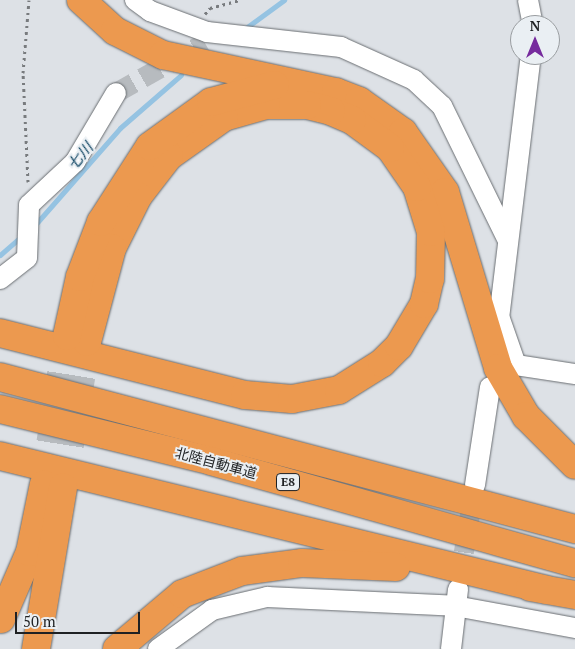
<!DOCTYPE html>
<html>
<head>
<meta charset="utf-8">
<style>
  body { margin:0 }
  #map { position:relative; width:575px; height:649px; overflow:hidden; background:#dde1e6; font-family:"PT Serif","Noto Sans JP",serif }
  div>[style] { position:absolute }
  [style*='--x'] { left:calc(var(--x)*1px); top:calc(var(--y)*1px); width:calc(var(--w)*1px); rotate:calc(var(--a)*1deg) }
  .stream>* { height:5px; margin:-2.5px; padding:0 2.5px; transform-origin:2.5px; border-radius:2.5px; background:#95c3e2 }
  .street-tunnel>* { height:20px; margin-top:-10px; transform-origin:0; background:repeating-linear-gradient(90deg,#b7bbbf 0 20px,transparent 0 30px) }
  .highway-tunnel>* { height:28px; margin-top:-14px; transform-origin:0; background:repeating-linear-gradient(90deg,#b7bbbf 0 28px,transparent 0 42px) }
  .path>* { height:3px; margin-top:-1.5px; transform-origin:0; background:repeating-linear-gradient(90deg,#787b7e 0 2.5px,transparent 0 6.5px) }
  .roads { filter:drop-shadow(0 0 1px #6a6e72) drop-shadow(0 0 1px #6a6e72) }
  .street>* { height:20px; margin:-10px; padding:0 10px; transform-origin:10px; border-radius:10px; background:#fff }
  .highway>* { height:28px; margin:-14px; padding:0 14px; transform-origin:14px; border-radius:14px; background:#ec994f }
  span { translate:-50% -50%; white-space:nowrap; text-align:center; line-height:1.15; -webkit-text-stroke:4px #eaeff3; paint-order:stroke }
  .shield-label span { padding:1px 4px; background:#eaeff3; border:1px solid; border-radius:4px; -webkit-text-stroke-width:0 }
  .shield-label { font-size:12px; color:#1f2123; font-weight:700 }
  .street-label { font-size:14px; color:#1f2123 }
  .water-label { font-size:15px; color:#003a59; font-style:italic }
  .north { position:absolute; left:510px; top:15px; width:50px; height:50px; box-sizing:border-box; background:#eaeff3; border:1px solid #999da0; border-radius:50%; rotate:0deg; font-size:14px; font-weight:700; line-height:20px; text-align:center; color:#1f2123 }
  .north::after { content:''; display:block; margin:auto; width:18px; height:22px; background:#762b9d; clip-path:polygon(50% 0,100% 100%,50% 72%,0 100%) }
  .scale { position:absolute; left:15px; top:612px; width:125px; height:22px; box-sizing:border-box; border:2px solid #1f2123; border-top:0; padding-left:6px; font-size:15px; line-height:18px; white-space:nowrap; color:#1f2123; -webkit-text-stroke:4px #eaeff3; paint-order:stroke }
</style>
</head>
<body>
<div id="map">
  <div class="stream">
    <div style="--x:243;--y:30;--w:51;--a:-36.2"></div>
    <div style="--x:34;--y:226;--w:130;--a:-48.7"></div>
    <div style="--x:120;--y:128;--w:81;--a:-41"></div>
    <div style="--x:0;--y:255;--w:29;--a:-41"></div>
  </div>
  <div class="street-tunnel">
    <div style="--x:116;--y:93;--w:102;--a:-29.3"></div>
    <div style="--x:459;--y:582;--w:93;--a:-80.7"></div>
  </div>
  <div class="highway-tunnel">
    <div style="--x:44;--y:484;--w:150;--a:-81.2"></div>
    <div style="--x:63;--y:487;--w:147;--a:-80.6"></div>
  </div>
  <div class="path">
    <div style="--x:205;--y:14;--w:8;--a:-50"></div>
    <div style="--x:210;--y:8;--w:31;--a:-15"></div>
    <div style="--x:28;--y:182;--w:109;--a:-92.6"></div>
    <div style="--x:23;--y:73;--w:73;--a:-85.3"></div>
  </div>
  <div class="roads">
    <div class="street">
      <div style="--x:135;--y:0;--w:19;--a:36"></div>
      <div style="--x:150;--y:11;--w:61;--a:20.2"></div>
      <div style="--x:207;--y:32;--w:135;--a:6.4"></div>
      <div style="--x:341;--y:47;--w:80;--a:24.3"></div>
      <div style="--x:414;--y:80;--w:38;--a:43"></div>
      <div style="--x:442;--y:106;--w:150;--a:63.9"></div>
      <div style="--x:528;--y:0;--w:25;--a:79"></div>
      <div style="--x:0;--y:279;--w:34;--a:-38"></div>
      <div style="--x:27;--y:258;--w:53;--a:-87.8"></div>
      <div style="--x:29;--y:205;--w:63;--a:-43.1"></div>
      <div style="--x:75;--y:162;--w:80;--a:-59.3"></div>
      <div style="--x:500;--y:319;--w:49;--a:70.8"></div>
      <div style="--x:516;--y:365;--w:60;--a:8.7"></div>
      <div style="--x:497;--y:335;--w:282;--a:-83.1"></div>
      <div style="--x:475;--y:485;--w:99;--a:-81.3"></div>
      <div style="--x:158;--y:649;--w:67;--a:-35.8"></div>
      <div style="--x:212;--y:610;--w:57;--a:-13.3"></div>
      <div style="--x:267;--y:597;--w:188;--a:2.7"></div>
      <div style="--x:455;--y:606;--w:122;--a:10.4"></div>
      <div style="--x:451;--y:649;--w:60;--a:-83.3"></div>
    </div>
    <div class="highway">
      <div style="--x:81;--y:0;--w:46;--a:42.4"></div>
      <div style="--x:115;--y:31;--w:54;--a:26.6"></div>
      <div style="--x:163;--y:55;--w:177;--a:12.1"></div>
      <div style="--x:336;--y:92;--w:25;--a:21"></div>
      <div style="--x:359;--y:101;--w:54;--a:35.2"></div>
      <div style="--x:403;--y:132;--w:73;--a:55"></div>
      <div style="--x:445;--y:192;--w:184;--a:73.2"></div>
      <div style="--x:498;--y:368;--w:56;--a:59.7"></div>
      <div style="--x:526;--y:416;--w:69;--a:45"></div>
      <div style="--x:0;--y:333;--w:253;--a:14.2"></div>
      <div style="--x:245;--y:395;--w:47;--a:4.9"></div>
      <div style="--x:292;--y:399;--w:48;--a:-10.8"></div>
      <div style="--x:339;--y:390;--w:51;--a:-32.1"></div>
      <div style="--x:382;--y:363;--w:24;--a:-45"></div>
      <div style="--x:399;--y:346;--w:49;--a:-59.2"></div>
      <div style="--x:424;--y:304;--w:26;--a:-77"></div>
      <div style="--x:430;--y:279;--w:47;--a:-88.8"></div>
      <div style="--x:431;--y:232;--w:47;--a:-107.3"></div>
      <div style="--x:417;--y:187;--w:47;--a:-124.7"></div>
      <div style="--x:390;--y:148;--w:47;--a:-143.6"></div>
      <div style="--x:352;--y:120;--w:23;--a:-157"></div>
      <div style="--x:331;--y:111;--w:25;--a:-166"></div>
      <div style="--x:307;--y:105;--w:41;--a:180"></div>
      <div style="--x:266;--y:105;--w:44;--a:164.1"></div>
      <div style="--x:224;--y:117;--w:67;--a:144.7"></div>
      <div style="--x:169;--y:156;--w:51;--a:127.8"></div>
      <div style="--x:138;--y:196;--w:58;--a:116.6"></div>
      <div style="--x:112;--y:248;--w:97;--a:104.9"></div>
      <div style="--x:67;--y:336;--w:60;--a:-77.6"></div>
      <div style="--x:80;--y:277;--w:59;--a:-69.1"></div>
      <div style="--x:101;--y:222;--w:90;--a:-57.2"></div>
      <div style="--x:150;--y:146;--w:75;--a:-35.8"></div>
      <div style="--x:211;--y:102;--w:66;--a:-14.9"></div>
      <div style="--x:0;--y:377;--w:595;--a:14.81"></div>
      <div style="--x:0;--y:409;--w:217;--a:13.8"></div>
      <div style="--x:211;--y:461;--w:378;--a:15.7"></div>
      <div style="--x:0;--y:456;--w:563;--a:13.76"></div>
      <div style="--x:530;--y:587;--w:46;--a:10.1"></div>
      <div style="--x:1;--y:619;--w:73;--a:-66.6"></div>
      <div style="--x:30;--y:552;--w:69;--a:-78.4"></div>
      <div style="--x:36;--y:649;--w:164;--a:-80.5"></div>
      <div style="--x:117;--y:649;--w:85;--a:-40.2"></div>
      <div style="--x:182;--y:594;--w:64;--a:-21"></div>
      <div style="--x:242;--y:571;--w:61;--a:-7.6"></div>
      <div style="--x:302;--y:563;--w:94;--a:2.4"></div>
    </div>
  </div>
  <div class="shield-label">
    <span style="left:288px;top:482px">E8</span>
  </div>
  <div class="street-label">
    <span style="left:216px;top:463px;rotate:15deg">北陸自動車道</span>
  </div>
  <div class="water-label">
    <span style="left:80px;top:156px;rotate:-50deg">七川</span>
  </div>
  <div class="north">N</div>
  <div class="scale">50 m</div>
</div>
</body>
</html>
